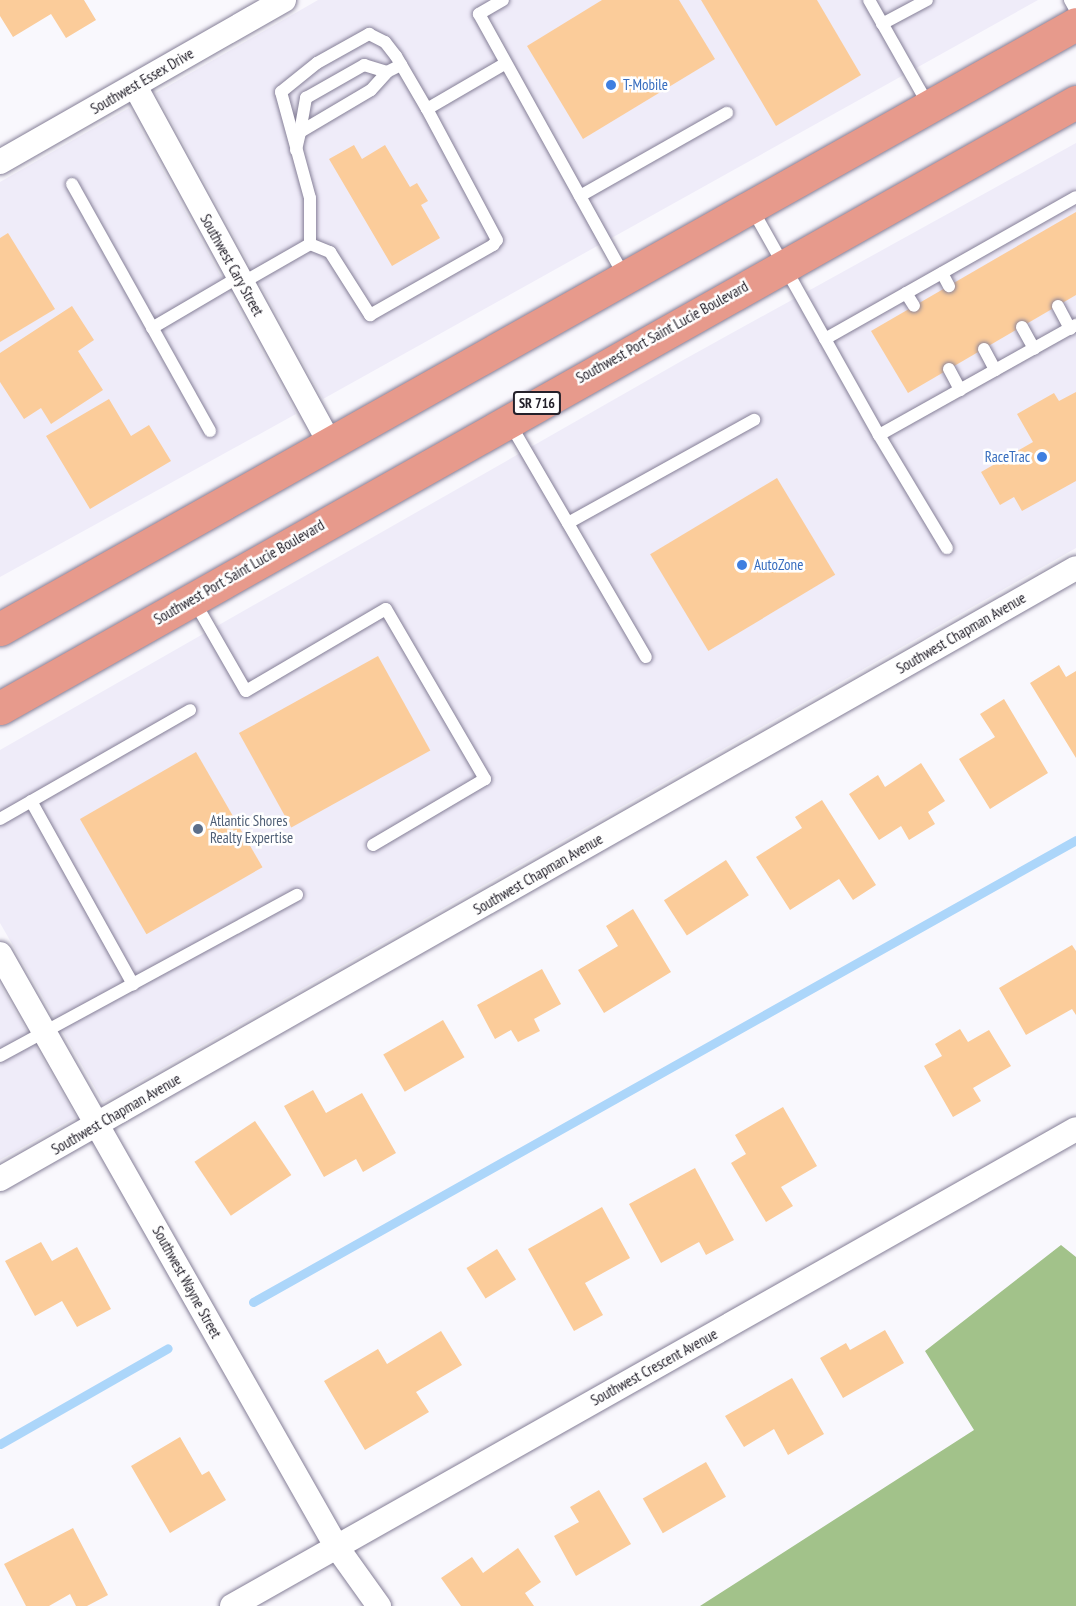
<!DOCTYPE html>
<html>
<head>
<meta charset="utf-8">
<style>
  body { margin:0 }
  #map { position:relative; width:1076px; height:1606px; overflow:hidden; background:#f9f8fd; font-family:"PT Sans Narrow",sans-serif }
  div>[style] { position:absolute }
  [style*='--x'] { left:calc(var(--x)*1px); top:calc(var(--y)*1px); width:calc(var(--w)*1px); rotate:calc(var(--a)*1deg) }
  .built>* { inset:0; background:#efecf9 }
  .forest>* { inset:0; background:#a2c28a }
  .stream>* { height:9px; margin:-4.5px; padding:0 4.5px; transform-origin:4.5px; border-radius:4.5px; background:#acd6fa }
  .building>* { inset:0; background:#fbcc9a; transform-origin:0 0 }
  .roads { filter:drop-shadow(0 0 2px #857f97) drop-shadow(0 0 2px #857f97) }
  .service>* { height:12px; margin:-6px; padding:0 6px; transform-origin:6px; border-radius:6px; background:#fff }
  .minor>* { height:24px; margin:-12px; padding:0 12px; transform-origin:12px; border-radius:12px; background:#fff }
  .primary>* { height:33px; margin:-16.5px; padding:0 16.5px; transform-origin:16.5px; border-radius:16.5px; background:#e79a8c }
  .dots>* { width:16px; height:16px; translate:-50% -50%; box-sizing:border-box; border:3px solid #fff; border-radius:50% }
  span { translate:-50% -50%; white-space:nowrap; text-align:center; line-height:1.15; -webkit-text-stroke:5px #fff; paint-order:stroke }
  .shield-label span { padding:2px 4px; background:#fff; border:2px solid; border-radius:4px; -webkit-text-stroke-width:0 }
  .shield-label { font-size:14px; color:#23202a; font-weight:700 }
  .street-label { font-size:15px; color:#23202a }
  .shop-label { font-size:15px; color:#366cbe }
  .left { translate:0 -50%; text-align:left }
  .right { translate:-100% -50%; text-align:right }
  .service-label { font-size:15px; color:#4e5e75 }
</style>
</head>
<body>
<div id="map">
  <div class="built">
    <div style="clip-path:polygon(318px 0,1038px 0,323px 399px,156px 93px)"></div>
    <div style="clip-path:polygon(129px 108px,296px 414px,0 577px,0 182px)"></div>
    <div style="clip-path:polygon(1076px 143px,1076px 548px,103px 1102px,0 923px,0 750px,685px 359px)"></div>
    <div style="clip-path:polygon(0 985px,76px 1117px,0 1160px)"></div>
  </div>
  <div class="forest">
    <div style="clip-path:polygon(1061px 1245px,1076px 1257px,1076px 1606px,700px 1606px,974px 1430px,925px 1351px)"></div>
  </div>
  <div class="stream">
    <div style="--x:253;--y:1302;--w:944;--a:-29.31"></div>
    <div style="--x:0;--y:1444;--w:193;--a:-29.7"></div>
  </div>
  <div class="building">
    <div style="clip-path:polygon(0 0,84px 0,96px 20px,66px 38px,51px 14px,13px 37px,0 16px)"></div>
    <div style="clip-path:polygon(602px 0,679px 0,715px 59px,583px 139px,527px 46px)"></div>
    <div style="clip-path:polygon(701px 0,817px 0,861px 75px,776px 126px)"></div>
    <div style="clip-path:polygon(354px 145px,362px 159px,385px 145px,410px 187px,417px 183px,428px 201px,421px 205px,440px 238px,392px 266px,329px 159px)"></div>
    <div style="clip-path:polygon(1076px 212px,1076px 295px,908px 393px,871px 331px)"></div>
    <div style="clip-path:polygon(8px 233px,55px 309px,0 342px,0 238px)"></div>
    <div style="clip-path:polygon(72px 306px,94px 340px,78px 351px,103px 390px,51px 424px,41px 408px,24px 419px,0 382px,0 353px)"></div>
    <div style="clip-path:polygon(1076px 392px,1076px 481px,1022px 511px,1014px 497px,1000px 505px,981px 472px,1033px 442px,1017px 414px,1054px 393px,1059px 401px)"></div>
    <div style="clip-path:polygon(109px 399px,131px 436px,149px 425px,171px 461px,90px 509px,46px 436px)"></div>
    <div style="left:777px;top:478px;width:113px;height:148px;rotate:59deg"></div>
    <div style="left:378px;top:656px;width:108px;height:159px;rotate:61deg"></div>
    <div style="clip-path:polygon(1059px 665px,1066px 677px,1076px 671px,1076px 758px,1030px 683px)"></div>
    <div style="clip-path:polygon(1004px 699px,1048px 773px,990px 809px,959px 759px,995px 737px,980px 714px)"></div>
    <div style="left:196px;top:752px;width:133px;height:134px;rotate:60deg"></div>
    <div style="clip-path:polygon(921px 763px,945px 801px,928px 812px,935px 824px,909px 840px,901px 826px,879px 840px,849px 794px,878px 775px,885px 787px)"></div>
    <div style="clip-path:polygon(822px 800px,876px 885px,853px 900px,839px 879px,790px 910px,756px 857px,802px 828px,795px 817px)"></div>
    <div style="left:726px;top:860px;width:42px;height:74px;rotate:57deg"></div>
    <div style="clip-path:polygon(633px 909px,671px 972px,604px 1013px,578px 970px,618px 946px,606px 926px)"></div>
    <div style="clip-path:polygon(1072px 945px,1076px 951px,1076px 1015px,1072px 1009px,1026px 1035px,999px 988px)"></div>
    <div style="clip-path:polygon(542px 969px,561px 1004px,534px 1019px,540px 1031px,518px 1042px,511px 1030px,495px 1039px,477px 1005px)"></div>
    <div style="left:443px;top:1020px;width:43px;height:69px;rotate:60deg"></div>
    <div style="clip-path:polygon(960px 1029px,968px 1042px,989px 1030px,1011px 1066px,973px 1088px,981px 1101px,953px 1117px,924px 1066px,942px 1056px,935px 1044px)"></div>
    <div style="clip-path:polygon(313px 1090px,326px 1113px,362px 1093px,396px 1153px,363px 1172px,356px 1159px,324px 1177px,284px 1106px)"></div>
    <div style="clip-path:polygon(783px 1107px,817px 1166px,781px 1187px,793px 1206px,766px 1222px,731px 1163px,746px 1154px,735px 1135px)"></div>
    <div style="left:255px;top:1121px;width:65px;height:73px;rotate:56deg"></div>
    <div style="clip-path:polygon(695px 1168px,734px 1240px,706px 1255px,699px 1242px,661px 1263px,629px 1204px)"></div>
    <div style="clip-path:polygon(602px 1207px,630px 1258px,585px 1283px,603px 1315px,574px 1331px,528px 1249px)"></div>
    <div style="clip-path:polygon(41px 1242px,52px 1261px,77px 1247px,111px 1309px,77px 1327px,62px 1301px,35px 1316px,5px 1261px)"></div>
    <div style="left:497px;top:1249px;width:36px;height:36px;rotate:58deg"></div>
    <div style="clip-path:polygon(885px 1330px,904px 1363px,843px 1398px,820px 1358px,846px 1343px,850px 1350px)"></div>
    <div style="clip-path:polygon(441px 1331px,462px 1365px,416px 1392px,429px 1412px,365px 1450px,324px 1381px,378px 1349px,387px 1364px)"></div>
    <div style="clip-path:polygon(792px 1378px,824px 1434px,788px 1455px,774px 1429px,744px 1447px,725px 1416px)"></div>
    <div style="clip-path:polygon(180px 1437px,202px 1475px,209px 1471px,226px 1500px,170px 1533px,131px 1466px)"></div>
    <div style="left:706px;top:1462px;width:40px;height:73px;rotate:60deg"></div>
    <div style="clip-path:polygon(599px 1490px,631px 1544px,576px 1576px,554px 1536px,579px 1522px,570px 1507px)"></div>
    <div style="clip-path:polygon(73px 1528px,108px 1595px,87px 1606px,76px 1606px,70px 1594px,49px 1606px,26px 1606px,4px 1564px)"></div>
    <div style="clip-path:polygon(518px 1548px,541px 1582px,525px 1593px,534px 1606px,461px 1606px,441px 1578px,472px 1557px,483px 1573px)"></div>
  </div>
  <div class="roads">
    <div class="service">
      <div style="--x:503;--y:0;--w:28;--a:150"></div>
      <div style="--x:479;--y:14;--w:301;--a:61"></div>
      <div style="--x:869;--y:0;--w:122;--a:60.5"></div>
      <div style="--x:1070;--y:0;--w:13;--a:61"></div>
      <div style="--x:882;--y:24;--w:51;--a:-28.1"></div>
      <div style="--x:300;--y:132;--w:35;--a:-80"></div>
      <div style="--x:306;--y:98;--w:67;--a:-29.6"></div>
      <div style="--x:364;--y:65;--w:24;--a:17"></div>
      <div style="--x:296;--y:150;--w:18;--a:-77"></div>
      <div style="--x:300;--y:132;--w:82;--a:-30.6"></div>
      <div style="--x:371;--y:90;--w:24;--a:-48"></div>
      <div style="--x:387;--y:72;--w:16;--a:-27"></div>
      <div style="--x:72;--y:184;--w:283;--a:60.8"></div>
      <div style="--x:580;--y:196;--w:169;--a:-29.5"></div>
      <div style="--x:751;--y:207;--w:261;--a:60.7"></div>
      <div style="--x:879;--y:435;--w:226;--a:-29.2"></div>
      <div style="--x:310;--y:244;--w:46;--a:-90"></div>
      <div style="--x:310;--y:198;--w:110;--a:-105.3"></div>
      <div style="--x:281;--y:92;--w:46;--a:-38.9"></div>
      <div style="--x:317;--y:63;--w:60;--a:-29.1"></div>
      <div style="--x:369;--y:34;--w:18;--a:27"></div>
      <div style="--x:385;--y:42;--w:18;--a:52"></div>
      <div style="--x:396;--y:56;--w:61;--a:59.7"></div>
      <div style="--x:942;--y:273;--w:15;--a:62"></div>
      <div style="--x:242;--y:283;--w:78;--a:-29.8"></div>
      <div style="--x:310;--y:244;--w:22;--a:22"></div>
      <div style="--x:330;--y:252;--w:75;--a:57.6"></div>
      <div style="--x:370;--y:315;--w:142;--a:-29.6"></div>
      <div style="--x:493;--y:245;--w:6;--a:-51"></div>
      <div style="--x:497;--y:240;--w:149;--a:-118.1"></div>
      <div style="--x:427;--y:109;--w:91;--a:-30.2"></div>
      <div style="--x:906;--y:293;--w:15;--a:58"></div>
      <div style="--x:1058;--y:306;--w:26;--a:62"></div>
      <div style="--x:1022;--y:327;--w:25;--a:61"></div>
      <div style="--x:152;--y:328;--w:101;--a:-30.4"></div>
      <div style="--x:825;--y:339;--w:288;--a:-29.5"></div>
      <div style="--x:984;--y:349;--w:24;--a:62"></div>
      <div style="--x:949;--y:369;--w:24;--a:62"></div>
      <div style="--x:509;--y:422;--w:272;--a:59.8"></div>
      <div style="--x:879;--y:435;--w:132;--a:59"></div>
      <div style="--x:568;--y:523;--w:213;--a:-29"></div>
      <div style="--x:193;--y:599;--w:106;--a:60.1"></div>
      <div style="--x:246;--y:691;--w:162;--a:-30.4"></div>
      <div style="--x:386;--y:609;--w:197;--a:59.8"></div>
      <div style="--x:485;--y:779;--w:130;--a:149.5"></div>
      <div style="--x:31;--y:801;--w:210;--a:60.9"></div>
      <div style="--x:0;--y:819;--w:219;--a:-29.8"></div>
      <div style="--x:0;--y:1056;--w:338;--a:-28.5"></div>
    </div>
    <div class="minor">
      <div style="--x:135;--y:86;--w:408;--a:61.4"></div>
      <div style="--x:0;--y:162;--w:327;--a:-29.7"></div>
      <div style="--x:0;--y:954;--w:681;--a:60.42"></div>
      <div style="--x:336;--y:1546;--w:74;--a:54.4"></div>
      <div style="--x:0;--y:1179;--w:1237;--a:-29.59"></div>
      <div style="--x:232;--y:1606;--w:969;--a:-29.47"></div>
    </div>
    <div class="primary">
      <div style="--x:0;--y:629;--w:1234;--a:-29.35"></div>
      <div style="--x:0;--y:708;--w:1235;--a:-29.39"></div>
    </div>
  </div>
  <div class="dots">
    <div style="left:611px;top:85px;background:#3f7fe0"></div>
    <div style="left:1042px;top:457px;background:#3f7fe0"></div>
    <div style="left:742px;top:565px;background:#3f7fe0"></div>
    <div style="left:198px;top:829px;background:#5c6f8a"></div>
  </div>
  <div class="shield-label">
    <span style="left:537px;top:403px">SR 716</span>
  </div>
  <div class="street-label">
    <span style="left:142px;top:81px;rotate:-30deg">Southwest Essex Drive</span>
    <span style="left:232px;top:265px;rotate:61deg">Southwest Cary Street</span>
    <span style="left:662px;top:332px;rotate:-29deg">Southwest Port Saint Lucie Boulevard</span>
    <span style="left:239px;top:572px;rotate:-30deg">Southwest Port Saint Lucie Boulevard</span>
    <span style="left:961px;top:633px;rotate:-30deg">Southwest Chapman Avenue</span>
    <span style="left:538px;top:874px;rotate:-30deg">Southwest Chapman Avenue</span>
    <span style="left:116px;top:1114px;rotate:-30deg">Southwest Chapman Avenue</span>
    <span style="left:187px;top:1282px;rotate:61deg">Southwest Wayne Street</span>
    <span style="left:654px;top:1367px;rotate:-29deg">Southwest Crescent Avenue</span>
  </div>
  <div class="shop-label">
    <span class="left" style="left:623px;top:85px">T-Mobile</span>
    <span class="right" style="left:1030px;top:457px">RaceTrac</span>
    <span class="left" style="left:754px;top:565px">AutoZone</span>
  </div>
  <div class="service-label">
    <span class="left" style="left:210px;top:829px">Atlantic Shores<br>Realty Expertise</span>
  </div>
</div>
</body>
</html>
